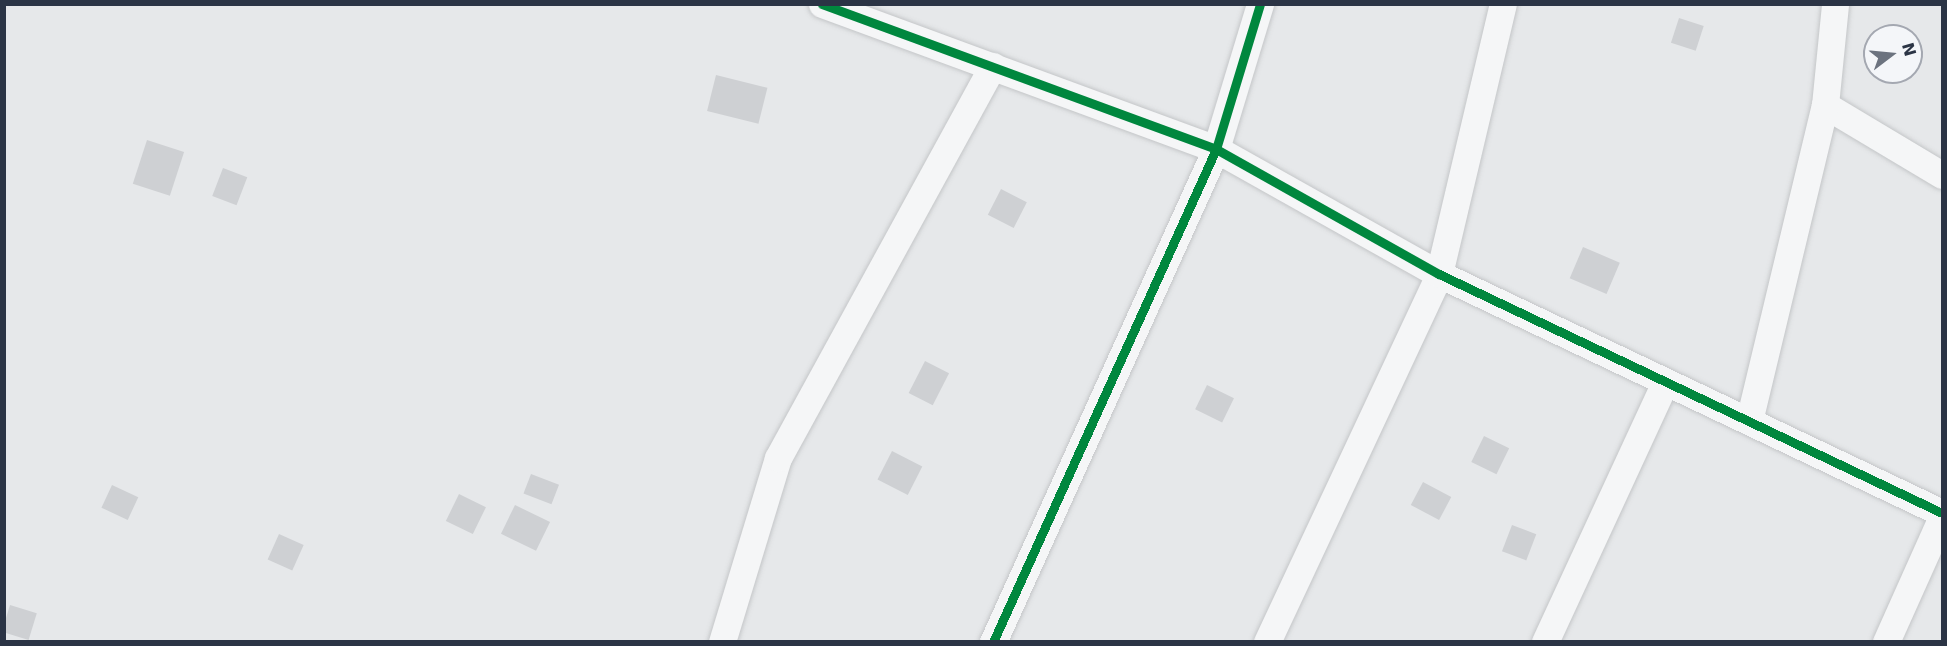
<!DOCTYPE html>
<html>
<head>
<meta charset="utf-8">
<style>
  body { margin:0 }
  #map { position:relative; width:1947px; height:646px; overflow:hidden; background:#e6e8ea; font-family:"DejaVu Sans",sans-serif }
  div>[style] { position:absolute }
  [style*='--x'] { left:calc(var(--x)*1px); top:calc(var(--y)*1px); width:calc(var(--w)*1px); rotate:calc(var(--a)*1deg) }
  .building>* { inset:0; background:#ced0d3; transform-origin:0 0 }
  .roads { filter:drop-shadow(0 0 2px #c4c6c8) drop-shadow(0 0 2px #c4c6c8) }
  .minor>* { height:27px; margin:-13.5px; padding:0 13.5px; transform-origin:13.5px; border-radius:13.5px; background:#f5f6f7 }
  .cycleway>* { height:9px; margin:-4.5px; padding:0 4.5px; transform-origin:4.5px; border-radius:4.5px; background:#00873e }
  span { translate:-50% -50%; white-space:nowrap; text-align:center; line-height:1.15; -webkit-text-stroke:5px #f4f6f9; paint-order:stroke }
  .frame { position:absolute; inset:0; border:6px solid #2b3445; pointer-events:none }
  .north { position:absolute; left:1863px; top:24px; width:60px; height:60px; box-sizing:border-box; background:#f4f6f9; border:2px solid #a4a8b1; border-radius:50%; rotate:74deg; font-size:16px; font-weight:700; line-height:24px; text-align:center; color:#2b3445 }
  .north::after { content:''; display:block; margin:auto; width:21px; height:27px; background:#6c737f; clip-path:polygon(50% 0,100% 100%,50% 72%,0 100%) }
</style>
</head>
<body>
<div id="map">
  <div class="building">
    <div style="left:1679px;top:18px;width:26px;height:26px;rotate:18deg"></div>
    <div style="left:716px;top:75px;width:53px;height:37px;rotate:14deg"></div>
    <div style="left:147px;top:140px;width:39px;height:46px;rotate:18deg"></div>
    <div style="left:223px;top:168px;width:26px;height:30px;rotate:21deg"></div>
    <div style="left:1001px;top:189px;width:29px;height:29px;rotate:27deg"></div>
    <div style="left:1583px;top:247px;width:40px;height:34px;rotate:23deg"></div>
    <div style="left:925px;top:361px;width:27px;height:36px;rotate:27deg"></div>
    <div style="left:1207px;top:385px;width:30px;height:27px;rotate:26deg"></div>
    <div style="left:1484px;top:436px;width:28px;height:29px;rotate:26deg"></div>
    <div style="left:892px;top:451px;width:34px;height:32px;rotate:27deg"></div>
    <div style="left:531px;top:474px;width:30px;height:21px;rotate:21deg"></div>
    <div style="left:1423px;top:482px;width:32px;height:26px;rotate:28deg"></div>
    <div style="left:112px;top:485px;width:29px;height:25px;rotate:25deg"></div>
    <div style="left:459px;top:494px;width:30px;height:30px;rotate:26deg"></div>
    <div style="left:515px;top:505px;width:39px;height:32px;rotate:26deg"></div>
    <div style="left:1512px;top:525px;width:26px;height:28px;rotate:21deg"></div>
    <div style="left:279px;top:534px;width:27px;height:28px;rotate:24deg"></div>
    <div style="left:10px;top:605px;width:28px;height:28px;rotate:17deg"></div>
  </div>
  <div class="roads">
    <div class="minor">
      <div style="--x:822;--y:4;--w:420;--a:20.2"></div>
      <div style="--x:1216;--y:149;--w:256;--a:29.3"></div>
      <div style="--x:1439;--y:274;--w:557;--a:25.41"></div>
      <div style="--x:1825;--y:105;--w:136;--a:30.9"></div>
      <div style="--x:1749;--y:421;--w:325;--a:-76.5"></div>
      <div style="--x:1825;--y:105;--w:101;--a:-84.3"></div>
      <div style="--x:722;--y:642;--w:192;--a:-73.1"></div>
      <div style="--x:778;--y:458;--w:447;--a:-61.3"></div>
      <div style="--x:993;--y:642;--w:541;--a:-65.66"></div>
      <div style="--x:1216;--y:149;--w:152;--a:-73.1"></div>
      <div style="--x:1267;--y:642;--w:406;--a:-64.9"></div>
      <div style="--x:1439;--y:274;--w:277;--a:-76.7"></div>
      <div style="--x:1545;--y:642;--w:286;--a:-65.2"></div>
      <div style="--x:1886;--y:642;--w:137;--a:-65.9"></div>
    </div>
  </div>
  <div class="cycleway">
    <div style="--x:822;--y:4;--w:420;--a:20.2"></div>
    <div style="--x:1216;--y:149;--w:256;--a:29.3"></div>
    <div style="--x:1439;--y:274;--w:557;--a:25.41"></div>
    <div style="--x:993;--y:642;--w:541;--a:-65.66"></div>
    <div style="--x:1216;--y:149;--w:152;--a:-73.1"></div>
  </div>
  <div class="frame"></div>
  <div class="north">N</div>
</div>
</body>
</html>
